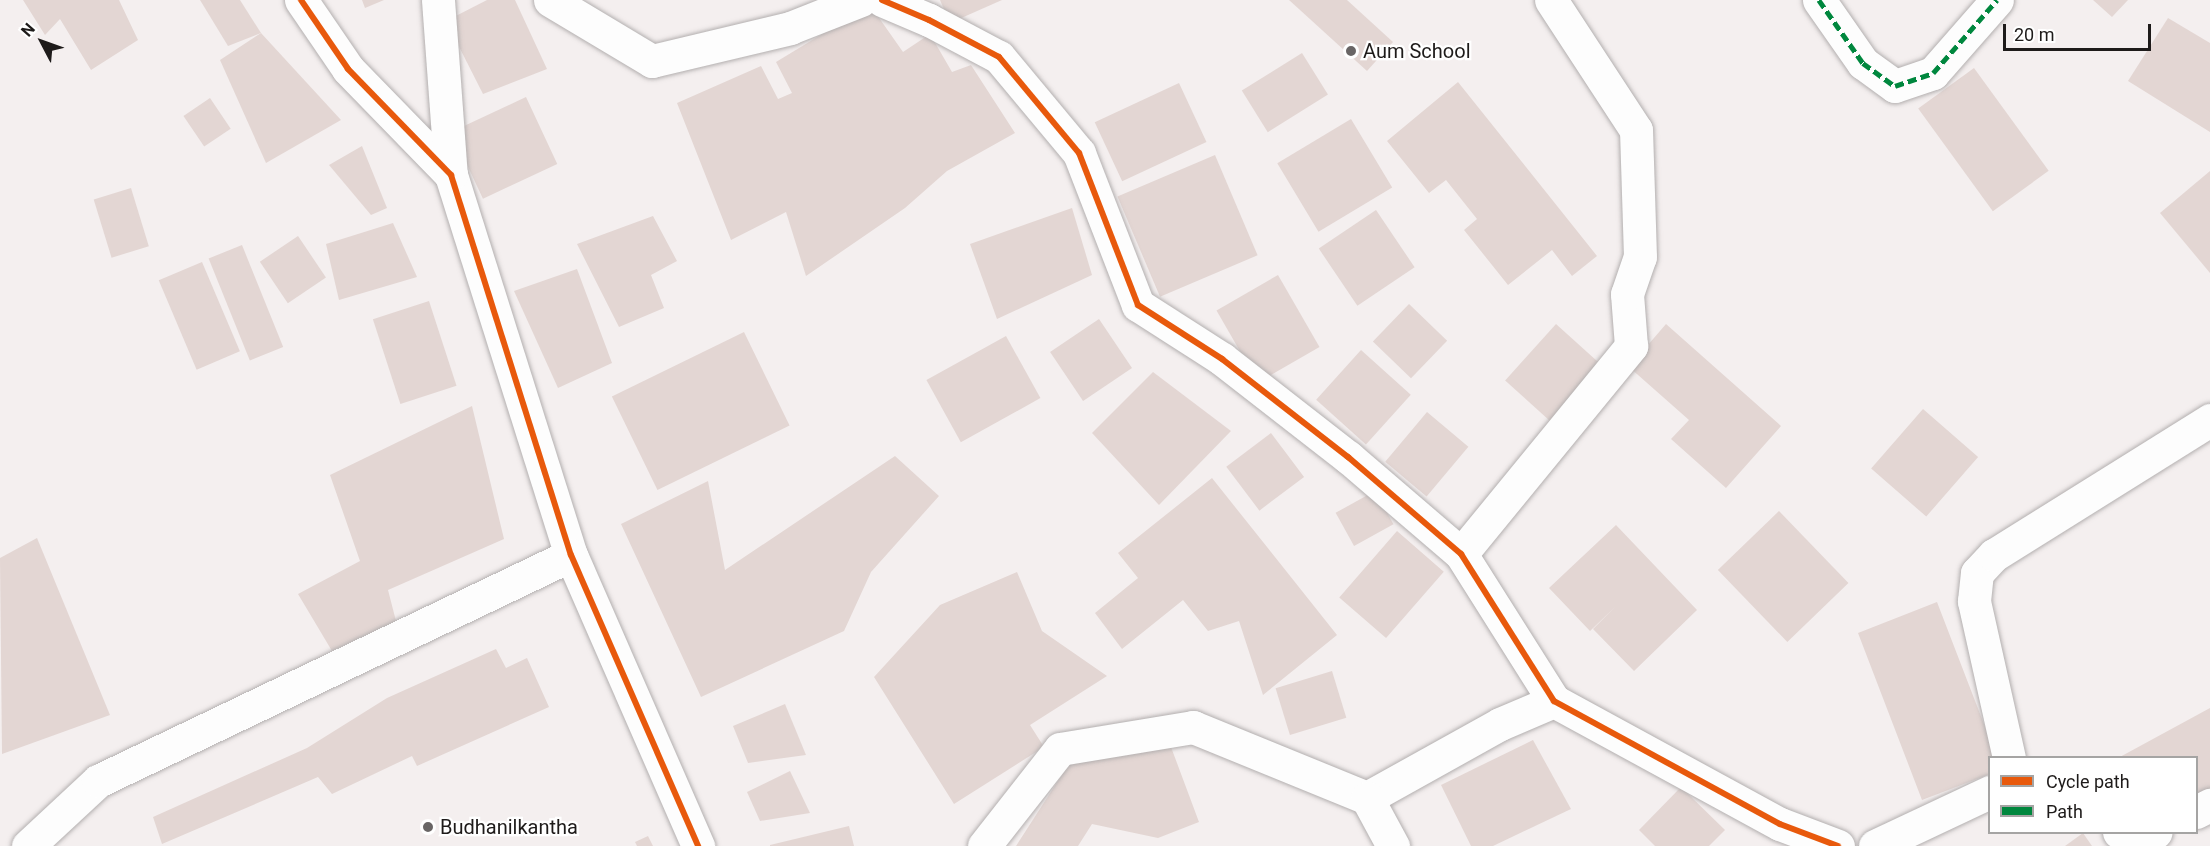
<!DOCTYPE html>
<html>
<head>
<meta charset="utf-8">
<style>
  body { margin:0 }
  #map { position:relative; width:2210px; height:846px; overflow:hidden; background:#f4efef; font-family:Roboto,sans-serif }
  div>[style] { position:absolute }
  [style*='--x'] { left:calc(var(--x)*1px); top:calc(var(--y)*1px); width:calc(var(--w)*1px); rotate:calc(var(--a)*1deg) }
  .building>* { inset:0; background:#e3d6d3; transform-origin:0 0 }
  .roads { filter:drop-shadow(0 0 2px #b3afaf) drop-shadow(0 0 2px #b3afaf) }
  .minor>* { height:33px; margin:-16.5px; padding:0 16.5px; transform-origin:16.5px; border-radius:16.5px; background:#fdfdfd }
  .tertiary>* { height:33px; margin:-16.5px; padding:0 16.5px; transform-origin:16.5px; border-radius:16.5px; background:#fdfdfd }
  .quiet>* { height:4.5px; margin-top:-2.25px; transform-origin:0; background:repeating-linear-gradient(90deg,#00873e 0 9px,transparent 0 13.5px) }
  .cycleway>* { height:6px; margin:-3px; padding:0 3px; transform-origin:3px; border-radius:3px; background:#e8590c }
  .dots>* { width:16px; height:16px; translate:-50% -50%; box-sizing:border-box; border:3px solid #fff; border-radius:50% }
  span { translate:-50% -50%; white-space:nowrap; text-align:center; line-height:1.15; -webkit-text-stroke:4.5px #fff; paint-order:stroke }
  .poi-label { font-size:20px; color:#1e1b1a }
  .left { translate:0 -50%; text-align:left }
  .legend { position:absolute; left:1988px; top:756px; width:210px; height:78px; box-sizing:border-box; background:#fff; border:2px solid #a5a4a3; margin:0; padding:8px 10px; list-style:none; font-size:18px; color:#1e1b1a }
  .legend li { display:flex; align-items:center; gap:12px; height:30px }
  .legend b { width:30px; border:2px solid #a5a4a3 }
  .north { position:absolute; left:12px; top:12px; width:60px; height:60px; -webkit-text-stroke:4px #fff; paint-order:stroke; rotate:311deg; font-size:16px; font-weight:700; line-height:24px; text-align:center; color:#1e1b1a }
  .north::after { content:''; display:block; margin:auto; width:21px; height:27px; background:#1e1b1a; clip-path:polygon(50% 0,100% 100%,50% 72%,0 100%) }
  .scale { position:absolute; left:2003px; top:24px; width:148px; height:27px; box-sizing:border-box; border:3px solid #1e1b1a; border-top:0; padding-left:8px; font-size:18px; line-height:21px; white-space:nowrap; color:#1e1b1a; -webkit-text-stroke:4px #fff; paint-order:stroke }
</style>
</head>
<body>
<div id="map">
  <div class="building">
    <div style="clip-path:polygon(23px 0,119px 0,138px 40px,91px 70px,60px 19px,45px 35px)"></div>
    <div style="clip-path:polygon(200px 0,240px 0,261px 33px,228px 46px)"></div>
    <div style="clip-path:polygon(362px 0,384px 0,365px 8px)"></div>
    <div style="clip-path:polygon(487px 0,515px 0,547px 69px,483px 94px,446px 21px)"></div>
    <div style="clip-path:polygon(940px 0,1002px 0,950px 23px)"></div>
    <div style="clip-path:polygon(1289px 0,1347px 0,1393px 42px,1367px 71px)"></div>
    <div style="clip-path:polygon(2093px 0,2128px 0,2112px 17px)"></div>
    <div style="clip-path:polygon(870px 5px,903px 52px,930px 34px,952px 72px,971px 65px,1015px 133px,947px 171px,905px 208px,806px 276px,786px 212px,731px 240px,677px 103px,761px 66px,778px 99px,792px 93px,776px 62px)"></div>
    <div style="clip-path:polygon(2168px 18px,2210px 43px,2210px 132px,2128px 81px)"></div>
    <div style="clip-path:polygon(261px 33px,341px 120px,266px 163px,220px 60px)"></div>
    <div style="left:1302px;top:53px;width:49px;height:71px;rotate:58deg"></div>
    <div style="left:1974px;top:68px;width:127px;height:69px;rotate:54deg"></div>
    <div style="clip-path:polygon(1458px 82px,1597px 256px,1572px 276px,1552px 250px,1508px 285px,1464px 230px,1477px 219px,1446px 180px,1429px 193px,1387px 141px)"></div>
    <div style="left:1179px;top:83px;width:65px;height:93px;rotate:65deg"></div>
    <div style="left:526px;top:97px;width:74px;height:82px;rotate:65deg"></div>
    <div style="left:210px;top:98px;width:37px;height:32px;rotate:56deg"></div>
    <div style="left:1351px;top:119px;width:80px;height:86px;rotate:59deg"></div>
    <div style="clip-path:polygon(362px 146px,387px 208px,371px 215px,329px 165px)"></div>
    <div style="left:1215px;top:155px;width:109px;height:106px;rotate:67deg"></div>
    <div style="clip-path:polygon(2210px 171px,2210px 273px,2160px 213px)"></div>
    <div style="left:131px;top:188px;width:61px;height:39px;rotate:73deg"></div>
    <div style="clip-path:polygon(1072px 208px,1092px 275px,997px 319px,970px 244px)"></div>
    <div style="left:1376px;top:210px;width:69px;height:69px;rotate:56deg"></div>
    <div style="clip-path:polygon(653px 216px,677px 261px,651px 275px,664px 308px,619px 327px,577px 244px)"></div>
    <div style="clip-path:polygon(393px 223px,417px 277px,339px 300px,326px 244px)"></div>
    <div style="left:298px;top:236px;width:50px;height:46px;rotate:56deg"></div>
    <div style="left:242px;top:245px;width:110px;height:36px;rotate:68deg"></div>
    <div style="left:202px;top:262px;width:97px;height:47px;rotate:67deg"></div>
    <div style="clip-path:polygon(577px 269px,612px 363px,558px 388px,514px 291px)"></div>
    <div style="left:1278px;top:275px;width:83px;height:71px;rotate:60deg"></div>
    <div style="left:429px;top:301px;width:89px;height:59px;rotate:72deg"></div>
    <div style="left:1409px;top:304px;width:53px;height:52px;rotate:44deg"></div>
    <div style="left:1099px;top:319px;width:59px;height:59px;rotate:56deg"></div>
    <div style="left:1556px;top:324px;width:60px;height:76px;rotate:42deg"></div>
    <div style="clip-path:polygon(1666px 324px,1781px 426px,1726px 488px,1671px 439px,1689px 420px,1629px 367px)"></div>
    <div style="left:744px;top:332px;width:104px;height:147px;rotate:64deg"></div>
    <div style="left:1006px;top:336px;width:71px;height:91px;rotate:61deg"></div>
    <div style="left:1361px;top:350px;width:67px;height:67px;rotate:42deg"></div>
    <div style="clip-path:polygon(1153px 372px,1231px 431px,1159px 505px,1092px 433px)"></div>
    <div style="clip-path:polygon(472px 406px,504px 539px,388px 590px,396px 621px,332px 651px,298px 594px,360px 561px,330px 475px)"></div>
    <div style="left:1923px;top:409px;width:73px;height:79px;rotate:41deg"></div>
    <div style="left:1427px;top:412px;width:54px;height:65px;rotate:40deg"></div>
    <div style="left:1271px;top:433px;width:55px;height:56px;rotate:53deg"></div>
    <div style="clip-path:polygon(895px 456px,939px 496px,871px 572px,844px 631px,701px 697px,621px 524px,708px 481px,725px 570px)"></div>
    <div style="clip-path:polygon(1212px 478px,1337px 635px,1263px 695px,1239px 621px,1208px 631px,1183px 600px,1122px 649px,1095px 613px,1138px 578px,1118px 553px)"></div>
    <div style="left:1375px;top:491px;width:38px;height:45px;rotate:61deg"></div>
    <div style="left:1779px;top:511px;width:100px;height:85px;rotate:46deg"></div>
    <div style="clip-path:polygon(1616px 525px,1697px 610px,1634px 671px,1593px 629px,1615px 607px,1590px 631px,1549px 588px)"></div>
    <div style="left:1397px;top:531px;width:62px;height:88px;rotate:41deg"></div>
    <div style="clip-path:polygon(37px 538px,110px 715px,2px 754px,0 558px)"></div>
    <div style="clip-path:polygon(1017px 572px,1042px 631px,1107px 676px,1030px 725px,1044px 747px,954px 804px,874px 677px,940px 605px)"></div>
    <div style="clip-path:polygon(1937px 602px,1997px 758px,1990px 758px,1990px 774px,1922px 800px,1858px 633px)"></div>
    <div style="clip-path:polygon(496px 649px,506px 668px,527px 658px,549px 707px,417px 766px,412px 756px,332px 794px,318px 777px,162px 844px,153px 817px,307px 748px,387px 698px)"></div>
    <div style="left:1332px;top:671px;width:49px;height:59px;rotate:73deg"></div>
    <div style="clip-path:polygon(785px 704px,806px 755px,748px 763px,733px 726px)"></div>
    <div style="clip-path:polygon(2210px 708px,2210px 797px,2196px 804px,2196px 758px,2118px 758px)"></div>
    <div style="clip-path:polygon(1533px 740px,1571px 809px,1493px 846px,1471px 846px,1441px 785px)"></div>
    <div style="clip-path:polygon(1171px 747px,1199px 822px,1158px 838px,1092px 824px,1078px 846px,1016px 846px,1074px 756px)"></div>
    <div style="clip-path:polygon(790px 771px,810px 813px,760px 821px,747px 792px)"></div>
    <div style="clip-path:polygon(1681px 787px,1725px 830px,1709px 846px,1655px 846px,1639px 830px)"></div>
    <div style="clip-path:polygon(849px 826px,854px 846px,770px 846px,770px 845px)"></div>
    <div style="clip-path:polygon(2083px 833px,2092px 846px,2065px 846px)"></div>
    <div style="clip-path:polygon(648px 836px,653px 846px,637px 846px,635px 842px)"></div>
  </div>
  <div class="roads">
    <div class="minor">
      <div style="--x:550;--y:0;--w:119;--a:30.9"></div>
      <div style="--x:652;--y:61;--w:142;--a:-13.4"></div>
      <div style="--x:790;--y:28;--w:76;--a:-21.5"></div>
      <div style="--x:882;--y:0;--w:51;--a:23.1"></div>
      <div style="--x:929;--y:20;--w:79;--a:27.9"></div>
      <div style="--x:999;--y:57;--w:125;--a:50.2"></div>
      <div style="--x:1079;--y:153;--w:163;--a:68.8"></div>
      <div style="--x:1138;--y:305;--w:100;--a:32.7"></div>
      <div style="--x:1222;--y:359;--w:160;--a:37.9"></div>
      <div style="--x:1348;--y:457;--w:149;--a:40.6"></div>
      <div style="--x:1461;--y:554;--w:174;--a:57.7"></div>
      <div style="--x:1554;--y:701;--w:257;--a:28.6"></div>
      <div style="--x:1780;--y:824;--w:62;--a:20.8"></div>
      <div style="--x:1819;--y:0;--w:77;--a:55.1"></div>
      <div style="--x:1863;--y:63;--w:39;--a:36"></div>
      <div style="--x:1895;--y:86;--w:40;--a:-18.9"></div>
      <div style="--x:1933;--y:73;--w:97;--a:-48.8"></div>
      <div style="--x:1461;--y:554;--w:269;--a:-50.7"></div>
      <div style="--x:1631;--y:346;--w:52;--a:-94.4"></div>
      <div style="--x:1627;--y:294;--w:39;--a:-71"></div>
      <div style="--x:1640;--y:257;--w:127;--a:-91.8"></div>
      <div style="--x:1636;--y:130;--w:155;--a:-123.2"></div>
      <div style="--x:2009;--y:758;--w:161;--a:-102.6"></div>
      <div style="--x:1974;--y:601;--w:28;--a:-84"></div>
      <div style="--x:1977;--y:573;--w:25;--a:-47"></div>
      <div style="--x:1994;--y:555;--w:255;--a:-32"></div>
      <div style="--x:1367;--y:798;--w:152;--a:-29.1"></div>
      <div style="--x:1500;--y:724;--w:59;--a:-23.1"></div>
      <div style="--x:2196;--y:812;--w:16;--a:-27"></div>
      <div style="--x:2119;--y:832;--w:17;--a:28"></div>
      <div style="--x:2134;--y:840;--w:23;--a:-20"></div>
      <div style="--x:984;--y:846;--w:123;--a:-51.9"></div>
      <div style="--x:1060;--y:749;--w:135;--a:-9.4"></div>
      <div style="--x:1193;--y:727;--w:188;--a:22.2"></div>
      <div style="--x:1367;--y:798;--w:55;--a:61.6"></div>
      <div style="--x:1875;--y:846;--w:127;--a:-25.2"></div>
    </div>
    <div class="tertiary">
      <div style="--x:301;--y:0;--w:83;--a:55.7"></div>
      <div style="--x:348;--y:69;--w:148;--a:45.8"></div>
      <div style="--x:451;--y:175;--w:398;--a:72.5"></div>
      <div style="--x:571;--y:555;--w:318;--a:66.4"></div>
      <div style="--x:438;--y:0;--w:175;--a:85.8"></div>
      <div style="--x:28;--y:846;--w:96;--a:-42.9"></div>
      <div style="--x:98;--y:781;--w:524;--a:-25.54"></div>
    </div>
  </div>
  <div class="quiet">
    <div style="--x:1819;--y:0;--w:77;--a:55.1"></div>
    <div style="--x:1863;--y:63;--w:39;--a:36"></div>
    <div style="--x:1895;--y:86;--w:40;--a:-18.9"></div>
    <div style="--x:1933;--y:73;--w:97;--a:-48.8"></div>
  </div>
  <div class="cycleway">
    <div style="--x:301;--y:0;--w:83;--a:55.7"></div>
    <div style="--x:348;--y:69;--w:148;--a:45.8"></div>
    <div style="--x:451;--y:175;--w:398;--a:72.5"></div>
    <div style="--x:571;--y:555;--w:318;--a:66.4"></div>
    <div style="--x:882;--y:0;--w:51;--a:23.1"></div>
    <div style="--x:929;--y:20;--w:79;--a:27.9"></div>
    <div style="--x:999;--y:57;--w:125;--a:50.2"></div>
    <div style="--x:1079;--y:153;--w:163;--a:68.8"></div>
    <div style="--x:1138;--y:305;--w:100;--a:32.7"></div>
    <div style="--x:1222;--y:359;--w:160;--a:37.9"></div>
    <div style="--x:1348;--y:457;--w:149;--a:40.6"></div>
    <div style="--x:1461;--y:554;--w:174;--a:57.7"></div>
    <div style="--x:1554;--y:701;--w:257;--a:28.6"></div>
    <div style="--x:1780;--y:824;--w:62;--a:20.8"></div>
  </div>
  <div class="dots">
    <div style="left:1351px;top:51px;background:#696565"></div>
    <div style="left:428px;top:827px;background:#696565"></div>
  </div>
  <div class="poi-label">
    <span class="left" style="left:1363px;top:51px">Aum School</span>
    <span class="left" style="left:440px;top:827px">Budhanilkantha</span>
  </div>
  <ul class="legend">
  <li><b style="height:8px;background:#e8590c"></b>Cycle path</li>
  <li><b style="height:8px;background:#00873e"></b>Path</li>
  </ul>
  <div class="north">N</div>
  <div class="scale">20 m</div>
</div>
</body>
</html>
